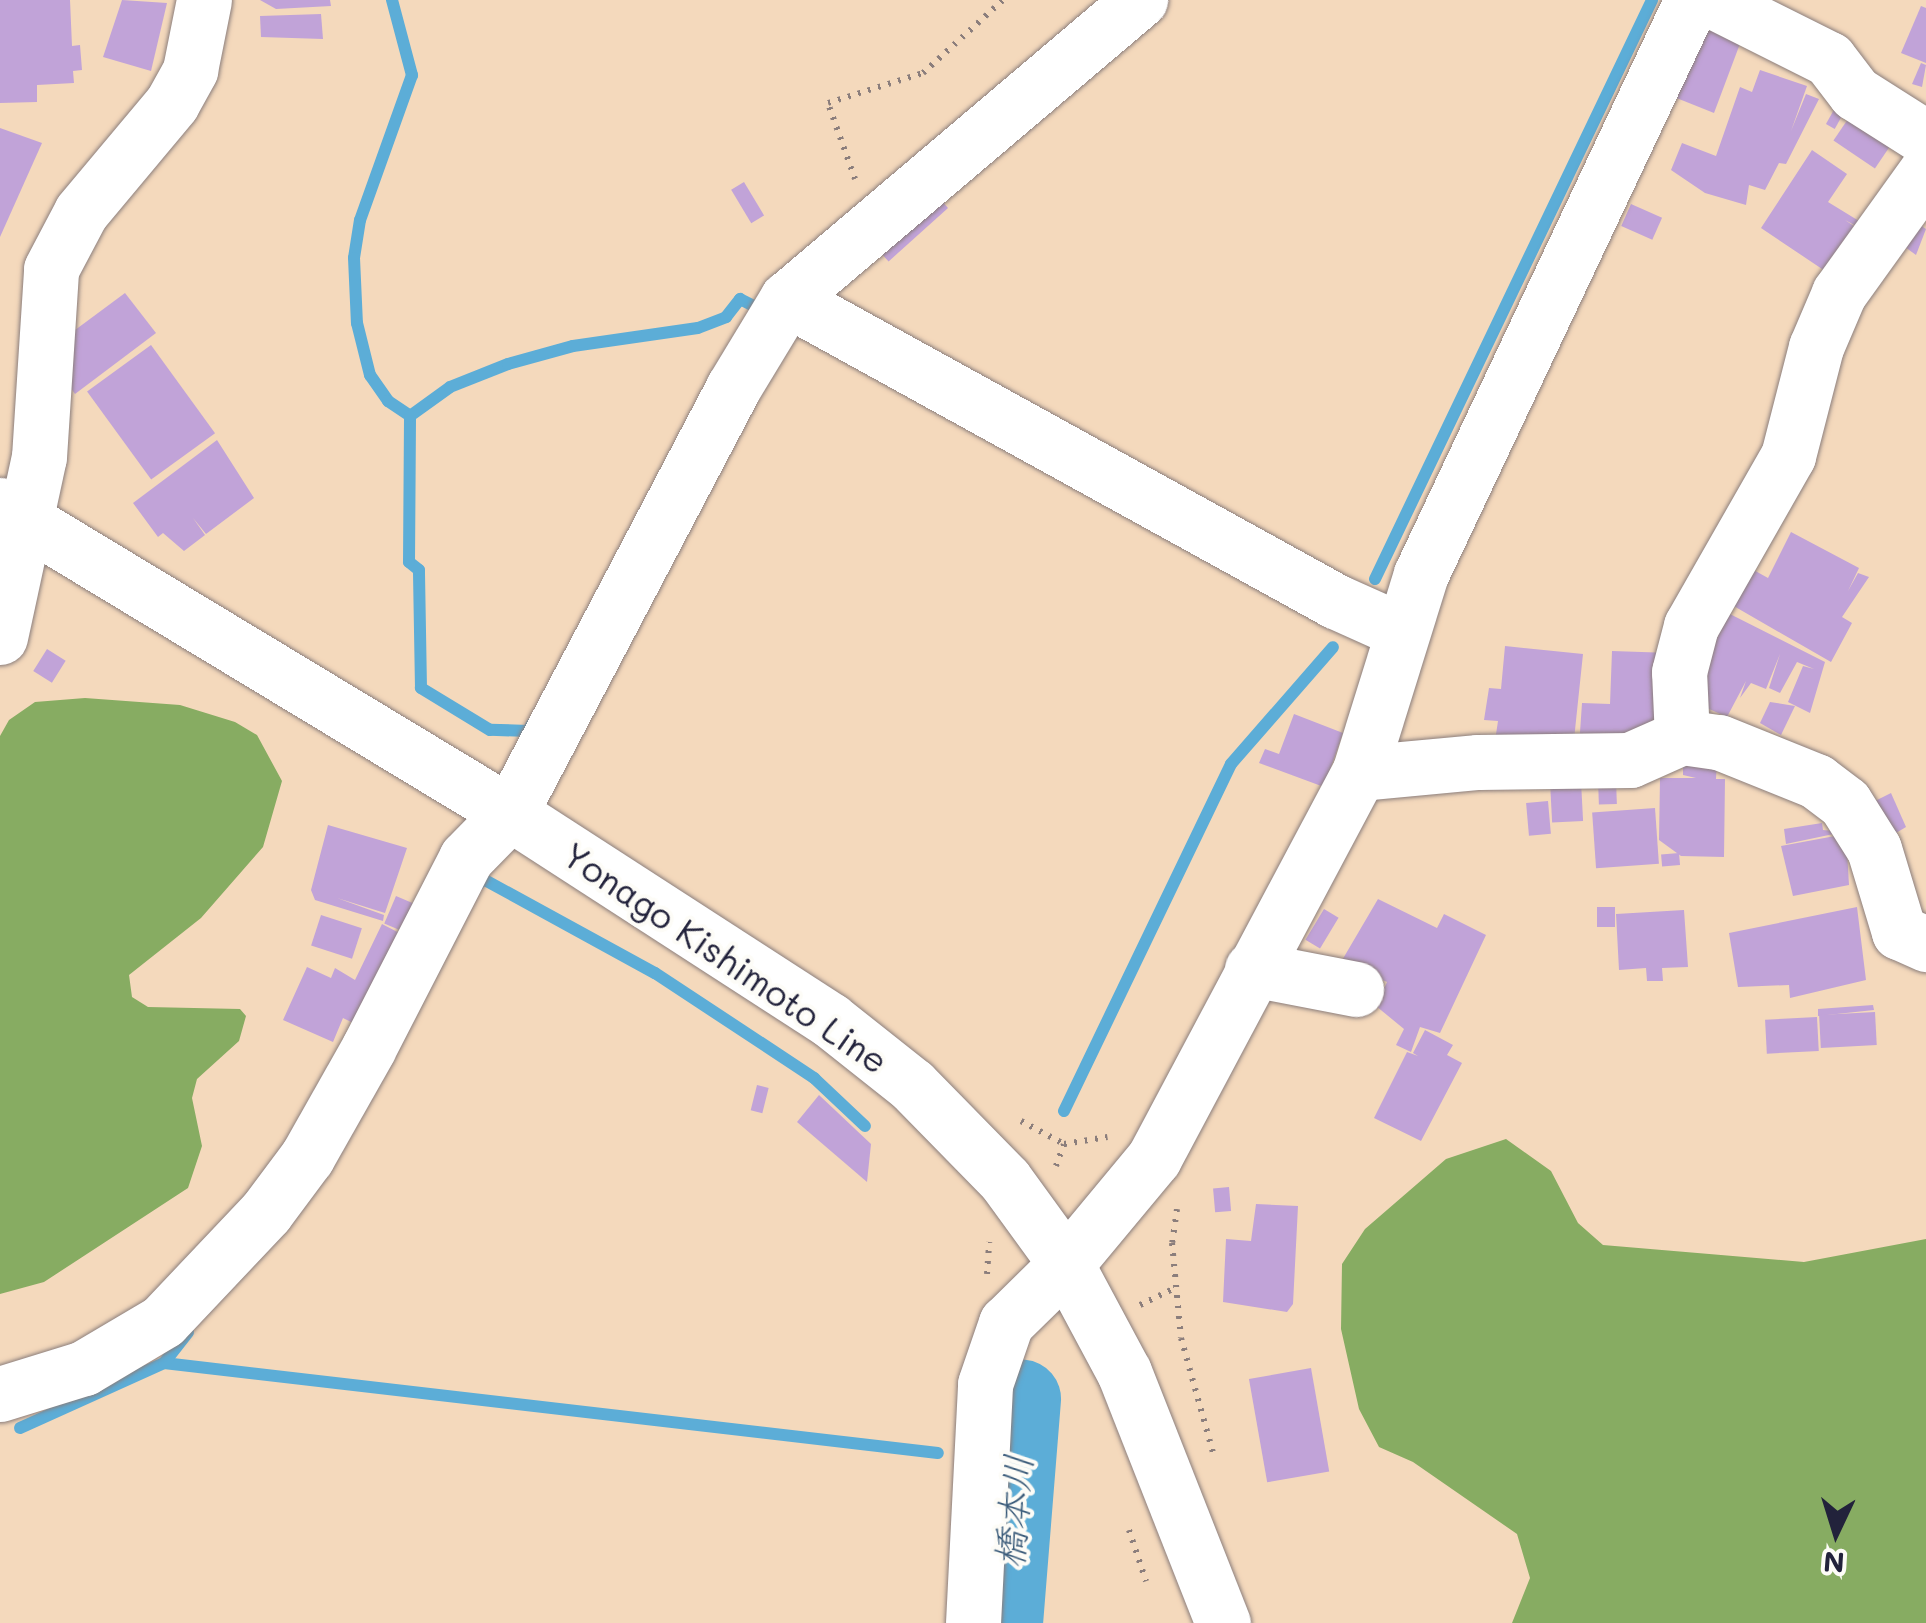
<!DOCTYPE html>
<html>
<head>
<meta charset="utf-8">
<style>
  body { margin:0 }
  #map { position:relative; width:1926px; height:1623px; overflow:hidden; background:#f4d9bc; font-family:Mali,"Klee One",sans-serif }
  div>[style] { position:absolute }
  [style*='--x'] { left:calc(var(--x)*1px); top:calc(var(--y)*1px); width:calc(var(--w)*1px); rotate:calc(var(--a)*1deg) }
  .forest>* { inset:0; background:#87ac62 }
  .stream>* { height:12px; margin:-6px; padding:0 6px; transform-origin:6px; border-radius:6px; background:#5cadd7 }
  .river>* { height:78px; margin:-39px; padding:0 39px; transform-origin:39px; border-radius:39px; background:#5cadd7 }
  .building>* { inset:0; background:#c1a3d8; transform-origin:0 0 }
  .path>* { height:6px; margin-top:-3px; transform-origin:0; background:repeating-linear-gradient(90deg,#8b7e7c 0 2.5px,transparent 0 10.5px) }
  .roads { filter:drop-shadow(0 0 2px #8b7e7c) drop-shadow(0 0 2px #8b7e7c) }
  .minor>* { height:55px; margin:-27.5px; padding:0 27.5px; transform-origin:27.5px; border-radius:27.5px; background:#fff }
  .major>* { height:55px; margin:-27.5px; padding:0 27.5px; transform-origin:27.5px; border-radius:27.5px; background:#fff }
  span { translate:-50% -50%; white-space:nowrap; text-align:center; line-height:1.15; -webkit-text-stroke:8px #fdfcf7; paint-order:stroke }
  .street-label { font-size:35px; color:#22223b }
  .water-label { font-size:38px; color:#395a79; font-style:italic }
  .north { position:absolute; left:1786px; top:1483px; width:100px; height:100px; -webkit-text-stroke:8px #fdfcf7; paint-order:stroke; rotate:184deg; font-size:28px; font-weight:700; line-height:40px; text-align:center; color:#22223b }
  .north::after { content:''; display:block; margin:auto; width:35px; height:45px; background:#22223b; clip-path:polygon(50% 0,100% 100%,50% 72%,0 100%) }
</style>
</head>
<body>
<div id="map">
  <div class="forest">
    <div style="clip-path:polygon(85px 698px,180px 705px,235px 722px,257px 735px,282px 781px,263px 847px,201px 918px,129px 975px,132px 997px,148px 1007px,240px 1009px,246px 1016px,239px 1041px,197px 1079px,192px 1098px,202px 1146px,188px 1188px,44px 1282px,0 1294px,0 736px,9px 720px,35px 702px)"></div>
    <div style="clip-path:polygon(1506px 1139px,1551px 1171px,1578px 1223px,1603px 1245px,1804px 1262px,1926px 1239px,1926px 1623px,1512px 1623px,1530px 1578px,1517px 1534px,1413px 1462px,1379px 1447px,1359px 1409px,1341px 1329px,1342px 1264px,1365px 1229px,1446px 1159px)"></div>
  </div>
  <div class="stream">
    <div style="--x:392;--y:0;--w:78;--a:75.1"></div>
    <div style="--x:412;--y:75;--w:154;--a:109.7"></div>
    <div style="--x:360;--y:220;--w:38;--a:99"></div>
    <div style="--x:354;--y:258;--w:65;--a:87.4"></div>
    <div style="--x:357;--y:323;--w:54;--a:76"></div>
    <div style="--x:370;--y:375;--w:32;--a:55"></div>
    <div style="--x:388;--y:401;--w:27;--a:34"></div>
    <div style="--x:1375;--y:579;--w:642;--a:-64.43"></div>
    <div style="--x:532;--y:724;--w:8;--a:120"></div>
    <div style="--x:528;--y:731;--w:38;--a:-178"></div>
    <div style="--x:490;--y:730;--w:81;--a:-148.7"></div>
    <div style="--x:421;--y:688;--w:118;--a:-91"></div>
    <div style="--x:419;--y:570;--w:13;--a:-141"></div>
    <div style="--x:409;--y:562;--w:146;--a:-89.6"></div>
    <div style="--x:410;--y:416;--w:49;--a:-35.9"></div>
    <div style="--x:450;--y:387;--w:62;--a:-21.6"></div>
    <div style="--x:508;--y:364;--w:67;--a:-15.5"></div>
    <div style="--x:573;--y:346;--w:126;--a:-8.2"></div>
    <div style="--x:698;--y:328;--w:30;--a:-21"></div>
    <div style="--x:726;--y:317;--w:23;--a:-52"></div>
    <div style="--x:740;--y:299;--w:20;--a:27"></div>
    <div style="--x:475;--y:888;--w:12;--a:-48"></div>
    <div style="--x:483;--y:879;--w:196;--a:28.7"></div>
    <div style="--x:655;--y:973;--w:191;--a:33.4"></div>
    <div style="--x:814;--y:1078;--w:70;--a:43.3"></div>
    <div style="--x:1064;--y:1111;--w:385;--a:-64.3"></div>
    <div style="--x:1231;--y:764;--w:155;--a:-48.9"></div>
    <div style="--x:164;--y:1363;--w:779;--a:6.63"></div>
    <div style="--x:20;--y:1428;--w:158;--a:-24.3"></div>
    <div style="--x:164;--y:1363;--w:39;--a:-52"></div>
  </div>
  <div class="river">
    <div style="--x:1004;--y:1623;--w:225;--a:-85.4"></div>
  </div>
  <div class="building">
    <div style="clip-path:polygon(0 0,70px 0,72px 46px,80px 45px,82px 70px,73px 71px,74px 83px,37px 85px,37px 102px,0 103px)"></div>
    <div style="clip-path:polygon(122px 0,167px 3px,151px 71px,103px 57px)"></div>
    <div style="clip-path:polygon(260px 0,330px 0,331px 6px,276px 9px)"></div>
    <div style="clip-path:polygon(1921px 6px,1926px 8px,1926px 63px,1901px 53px)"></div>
    <div style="clip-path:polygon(1710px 11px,1744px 33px,1714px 113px,1674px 97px)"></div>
    <div style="clip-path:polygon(321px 14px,323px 39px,261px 37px,260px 16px)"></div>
    <div style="clip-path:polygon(1921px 63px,1926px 65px,1922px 87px,1912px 84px)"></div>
    <div style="clip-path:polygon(1760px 70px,1807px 86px,1791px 131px,1806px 94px,1819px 99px,1786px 164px,1779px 163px,1765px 190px,1749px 185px,1746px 205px,1705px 193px,1671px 170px,1682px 143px,1716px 156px,1740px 87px,1752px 92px)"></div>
    <div style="left:1841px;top:97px;width:10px;height:31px;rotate:29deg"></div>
    <div style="left:1848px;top:119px;width:50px;height:26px;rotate:34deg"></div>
    <div style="clip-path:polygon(0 128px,42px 143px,0 237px)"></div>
    <div style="clip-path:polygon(1812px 150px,1847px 174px,1828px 202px,1859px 221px,1856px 226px,1845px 220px,1860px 230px,1828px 273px,1761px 228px)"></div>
    <div style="left:744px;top:182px;width:39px;height:15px;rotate:59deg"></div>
    <div style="left:940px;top:199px;width:12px;height:80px;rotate:48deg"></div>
    <div style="left:1631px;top:204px;width:34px;height:24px;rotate:24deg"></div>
    <div style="clip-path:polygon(1906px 216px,1926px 229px,1916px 255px,1891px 237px)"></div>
    <div style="clip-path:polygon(125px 293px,156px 333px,75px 394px,57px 369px,67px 336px)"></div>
    <div style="left:151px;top:345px;width:109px;height:79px;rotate:54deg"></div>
    <div style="clip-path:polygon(217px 440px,254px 498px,206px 534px,193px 518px,205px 535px,184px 551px,163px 533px,158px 537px,133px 503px)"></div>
    <div style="clip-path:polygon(1791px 532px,1859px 568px,1848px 591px,1858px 573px,1869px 577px,1842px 617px,1852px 623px,1831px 662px,1732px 605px,1750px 568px,1768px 578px)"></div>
    <div style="clip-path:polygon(1714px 606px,1825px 662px,1810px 713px,1788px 702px,1803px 666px,1814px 669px,1797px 662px,1780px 693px,1769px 688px,1780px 654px,1766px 689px,1751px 683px,1740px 698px,1746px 681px,1727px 717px,1689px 700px)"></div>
    <div style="clip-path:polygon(1505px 646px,1583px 654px,1573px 749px,1495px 741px,1498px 721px,1484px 720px,1489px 688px,1501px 689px)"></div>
    <div style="left:47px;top:649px;width:22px;height:26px;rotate:32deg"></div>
    <div style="clip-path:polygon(1612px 651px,1671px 653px,1667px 728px,1579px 747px,1582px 703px,1610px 704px)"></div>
    <div style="clip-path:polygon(1770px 702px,1795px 706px,1781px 735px,1760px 723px)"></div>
    <div style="clip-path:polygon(1294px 714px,1343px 733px,1324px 787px,1259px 763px,1265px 749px,1279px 754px)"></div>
    <div style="clip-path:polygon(1683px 761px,1717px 761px,1716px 779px,1725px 779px,1724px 857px,1681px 856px,1659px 840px,1660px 778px,1696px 778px,1683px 775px)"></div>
    <div style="left:1616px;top:779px;width:25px;height:18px;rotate:88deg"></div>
    <div style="left:1581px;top:781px;width:40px;height:31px;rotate:87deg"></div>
    <div style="clip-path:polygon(1891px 793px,1906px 827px,1891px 836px,1873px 802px)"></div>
    <div style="left:1548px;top:801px;width:33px;height:22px;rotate:85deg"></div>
    <div style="left:1655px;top:808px;width:56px;height:63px;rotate:86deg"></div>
    <div style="clip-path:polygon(1822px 823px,1823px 830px,1843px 832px,1786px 844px,1784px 829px)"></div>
    <div style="clip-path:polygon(328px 825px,407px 848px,385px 913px,337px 898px,384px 915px,383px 921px,315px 900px,311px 890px)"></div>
    <div style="clip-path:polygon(1846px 834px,1849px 885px,1793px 896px,1781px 846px)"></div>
    <div style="left:1679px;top:853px;width:12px;height:18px;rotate:85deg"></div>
    <div style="left:396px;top:896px;width:30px;height:30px;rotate:23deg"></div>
    <div style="clip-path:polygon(1378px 899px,1437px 928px,1444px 914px,1486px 935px,1440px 1033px,1420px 1027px,1411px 1052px,1396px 1045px,1404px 1029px,1376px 1006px,1387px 982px,1341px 962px)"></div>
    <div style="left:1615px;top:907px;width:20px;height:18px;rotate:90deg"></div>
    <div style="clip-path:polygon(1857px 907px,1866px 980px,1790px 998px,1789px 985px,1738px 987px,1729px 933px)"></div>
    <div style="left:1324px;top:909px;width:17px;height:36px;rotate:31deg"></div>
    <div style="clip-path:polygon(1684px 910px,1688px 967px,1662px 968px,1663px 981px,1647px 981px,1646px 968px,1619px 970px,1616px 914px)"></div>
    <div style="left:321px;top:915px;width:43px;height:32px;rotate:18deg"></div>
    <div style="clip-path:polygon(382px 924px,411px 939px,357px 1025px,343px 1018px,333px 1042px,283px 1020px,307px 967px,331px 978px,335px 968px,355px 980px)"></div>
    <div style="clip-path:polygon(1873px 1005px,1874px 1010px,1818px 1016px,1818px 1009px)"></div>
    <div style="left:1875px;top:1012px;width:33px;height:56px;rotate:87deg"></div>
    <div style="left:1817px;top:1017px;width:34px;height:52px;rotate:87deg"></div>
    <div style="clip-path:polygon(1425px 1030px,1453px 1045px,1447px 1055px,1462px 1063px,1421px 1141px,1374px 1118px,1407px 1052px,1418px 1056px,1413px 1053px)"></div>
    <div style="left:757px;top:1085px;width:12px;height:26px;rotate:14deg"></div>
    <div style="clip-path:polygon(819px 1095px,871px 1144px,867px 1182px,797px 1122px)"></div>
    <div style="left:1229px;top:1187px;width:24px;height:16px;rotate:85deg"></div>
    <div style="clip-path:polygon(1256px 1204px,1298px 1206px,1293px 1304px,1287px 1312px,1223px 1302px,1226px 1239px,1251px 1241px)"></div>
    <div style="left:1311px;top:1368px;width:105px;height:63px;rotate:80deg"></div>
  </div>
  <div class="path">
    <div style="--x:855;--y:179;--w:81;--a:-109.6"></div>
    <div style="--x:828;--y:103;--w:100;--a:-17.5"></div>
    <div style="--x:923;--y:73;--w:108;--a:-42.4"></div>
    <div style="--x:1021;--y:1121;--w:49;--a:28.1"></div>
    <div style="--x:1064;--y:1144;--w:44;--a:-9.2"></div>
    <div style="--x:1056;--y:1166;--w:23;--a:-70"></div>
    <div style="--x:1177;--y:1209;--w:34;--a:98"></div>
    <div style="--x:1172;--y:1243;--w:95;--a:84.6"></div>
    <div style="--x:1181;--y:1338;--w:123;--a:74.4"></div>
    <div style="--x:987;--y:1274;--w:32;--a:-86"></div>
    <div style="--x:1140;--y:1305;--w:39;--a:-26"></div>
    <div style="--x:1129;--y:1530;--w:54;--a:71.6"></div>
  </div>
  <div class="roads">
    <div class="minor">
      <div style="--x:1711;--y:0;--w:132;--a:26.6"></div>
      <div style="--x:1829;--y:59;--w:43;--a:52.6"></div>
      <div style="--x:1855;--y:93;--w:84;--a:32.4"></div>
      <div style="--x:787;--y:299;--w:626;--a:28.86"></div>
      <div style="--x:1335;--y:601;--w:73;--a:24.1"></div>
      <div style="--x:0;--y:637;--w:184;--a:-77.8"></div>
      <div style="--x:39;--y:457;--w:188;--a:-86.3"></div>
      <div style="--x:51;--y:269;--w:64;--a:-62.2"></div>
      <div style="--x:81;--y:212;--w:142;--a:-50.1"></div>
      <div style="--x:172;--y:103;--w:38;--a:-61"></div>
      <div style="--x:190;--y:70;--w:71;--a:-78.7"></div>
      <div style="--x:1682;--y:737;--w:65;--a:-92.6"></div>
      <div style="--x:1679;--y:672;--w:48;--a:-75.4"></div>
      <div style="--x:1691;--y:626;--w:196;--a:-60.3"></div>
      <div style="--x:1788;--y:456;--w:113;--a:-75.6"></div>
      <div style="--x:1816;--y:347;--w:59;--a:-66.9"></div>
      <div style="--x:1839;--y:293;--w:149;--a:-54.3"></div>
      <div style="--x:1359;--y:773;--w:120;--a:-5.3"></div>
      <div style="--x:1478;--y:762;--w:152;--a:-0.8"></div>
      <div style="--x:1630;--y:760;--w:57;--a:-23.9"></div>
      <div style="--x:1682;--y:737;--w:37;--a:8"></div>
      <div style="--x:1719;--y:742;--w:105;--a:21.9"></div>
      <div style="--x:1816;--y:781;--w:36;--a:37"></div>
      <div style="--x:1845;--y:803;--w:54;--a:57.8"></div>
      <div style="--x:1874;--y:849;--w:87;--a:73.2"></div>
      <div style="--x:1899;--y:932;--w:30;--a:24"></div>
      <div style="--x:1252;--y:969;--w:106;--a:10.9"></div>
      <div style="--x:0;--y:1394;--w:88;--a:-17.2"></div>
      <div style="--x:84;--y:1368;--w:92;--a:-30.7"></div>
      <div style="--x:163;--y:1321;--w:150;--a:-46.6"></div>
      <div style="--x:266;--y:1212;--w:69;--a:-53.3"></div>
      <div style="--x:307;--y:1157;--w:124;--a:-60.5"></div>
      <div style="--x:368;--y:1049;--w:215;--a:-62.8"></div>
      <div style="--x:466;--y:858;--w:63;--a:-45.6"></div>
      <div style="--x:510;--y:813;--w:480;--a:-62.3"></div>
      <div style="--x:733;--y:388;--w:104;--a:-58.8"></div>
      <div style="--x:787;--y:299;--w:463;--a:-40.3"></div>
      <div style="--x:973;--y:1623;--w:239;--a:-87.1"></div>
      <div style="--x:985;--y:1384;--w:65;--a:-71"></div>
      <div style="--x:1006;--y:1323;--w:84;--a:-44.5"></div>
      <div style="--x:1066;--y:1264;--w:138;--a:-50.3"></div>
      <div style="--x:1154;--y:1158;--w:436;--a:-62"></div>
      <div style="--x:1359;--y:773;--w:208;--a:-72.7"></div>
      <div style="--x:1421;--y:574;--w:635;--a:-64.73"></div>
    </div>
    <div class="major">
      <div style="--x:0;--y:505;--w:596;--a:31.13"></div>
      <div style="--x:510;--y:813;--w:381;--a:32.9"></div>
      <div style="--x:830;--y:1020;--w:105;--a:38.4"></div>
      <div style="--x:912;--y:1085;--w:133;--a:45.6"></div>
      <div style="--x:1005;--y:1180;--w:104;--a:54"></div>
      <div style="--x:1066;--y:1264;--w:123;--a:61.8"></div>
      <div style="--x:1124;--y:1372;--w:270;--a:68.5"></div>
    </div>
  </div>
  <div class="street-label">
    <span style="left:726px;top:957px;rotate:34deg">Yonago Kishimoto Line</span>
  </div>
  <div class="water-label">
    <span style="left:1013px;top:1511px;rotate:-85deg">橋本川</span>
  </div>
  <div class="north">N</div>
</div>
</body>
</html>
